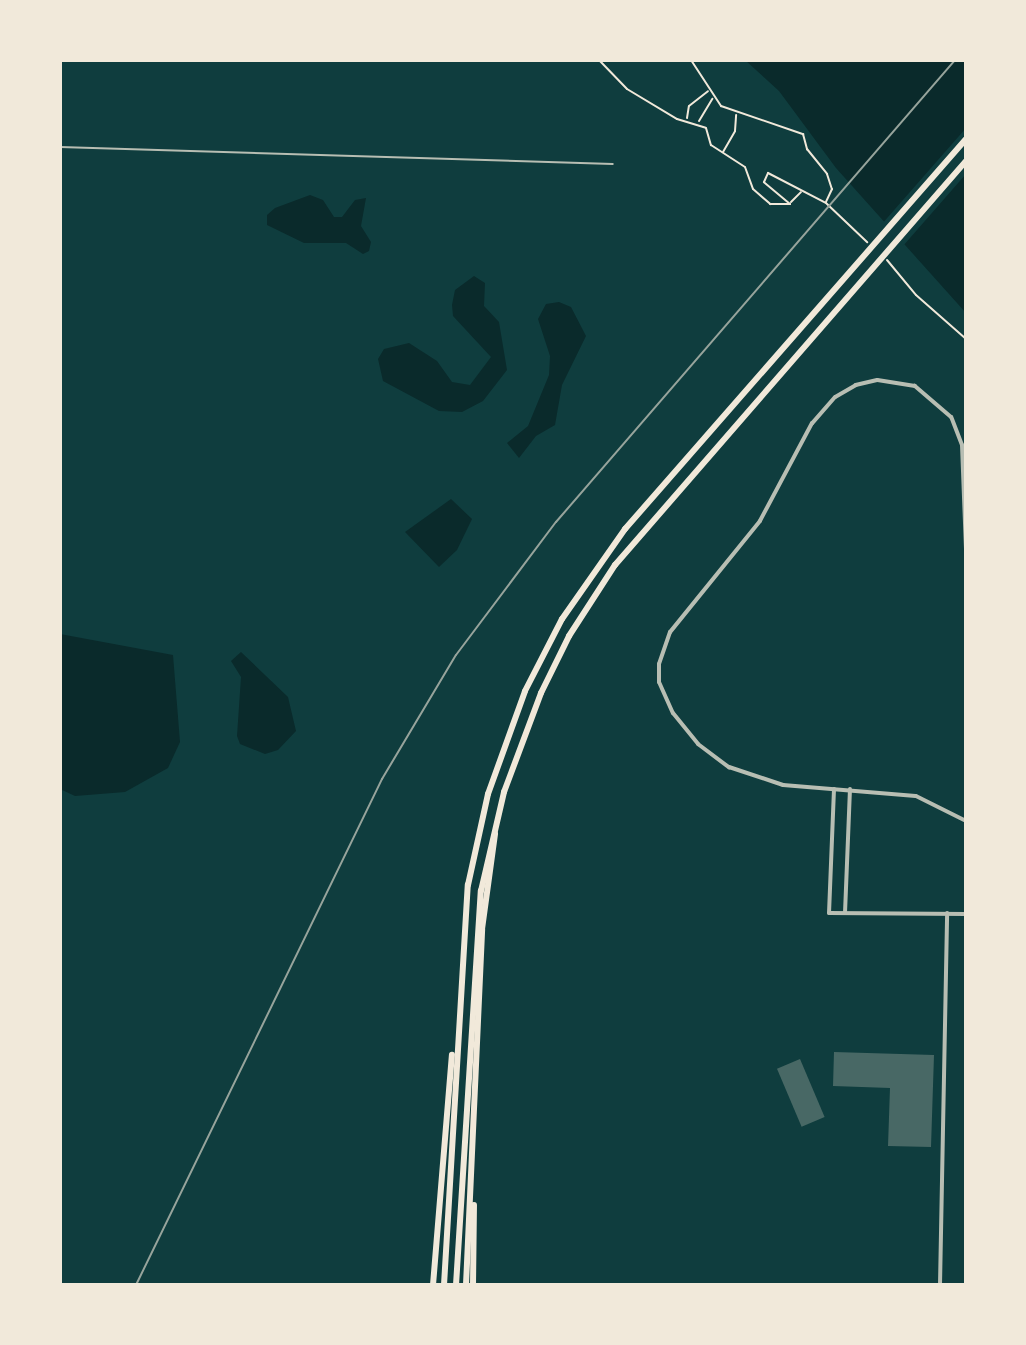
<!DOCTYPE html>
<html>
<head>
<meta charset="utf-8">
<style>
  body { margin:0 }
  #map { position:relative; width:1026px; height:1345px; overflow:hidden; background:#0f3d3e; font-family:"Times New Roman",serif }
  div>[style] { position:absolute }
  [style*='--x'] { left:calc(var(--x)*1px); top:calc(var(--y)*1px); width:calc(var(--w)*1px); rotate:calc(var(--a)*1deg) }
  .water>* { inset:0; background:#0a2a2b }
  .pier>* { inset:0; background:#0f3d3e }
  .building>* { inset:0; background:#486865; transform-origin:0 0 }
  .path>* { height:2px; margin:-1px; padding:0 1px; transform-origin:1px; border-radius:1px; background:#f1e9da }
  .service>* { height:2px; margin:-1px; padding:0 1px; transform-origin:1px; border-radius:1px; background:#b8beb3 }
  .minor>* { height:4px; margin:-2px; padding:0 2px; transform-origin:2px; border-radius:2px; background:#b8beb3 }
  .motorway>* { height:6px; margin:-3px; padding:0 3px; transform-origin:3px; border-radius:3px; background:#f1e9da }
  .rail>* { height:2px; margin:-1px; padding:0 1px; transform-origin:1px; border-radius:1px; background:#97a49c }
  span { translate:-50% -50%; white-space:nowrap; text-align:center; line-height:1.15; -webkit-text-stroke:6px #f1e9da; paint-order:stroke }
  .frame { position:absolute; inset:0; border:62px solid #f1e9da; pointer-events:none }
</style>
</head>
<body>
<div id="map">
  <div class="water">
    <div style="clip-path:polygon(745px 60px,966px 61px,966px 313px,836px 168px,779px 91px)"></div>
    <div style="clip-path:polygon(310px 195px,323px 200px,334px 217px,342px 217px,355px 200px,366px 198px,361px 226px,371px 242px,369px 251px,363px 254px,346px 243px,304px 243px,267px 225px,267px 215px,275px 208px)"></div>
    <div style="clip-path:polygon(474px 276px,485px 283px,484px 306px,499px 322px,507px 370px,483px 401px,462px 412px,439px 411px,383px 381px,378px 359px,384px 349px,409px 343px,437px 361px,452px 382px,470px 385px,491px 357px,453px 316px,452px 305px,455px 290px)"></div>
    <div style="clip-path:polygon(559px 302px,571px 307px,586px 336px,562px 385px,555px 425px,536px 436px,519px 458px,507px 443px,528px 426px,549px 375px,550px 356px,538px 319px,546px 304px)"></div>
    <div style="clip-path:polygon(451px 499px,472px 519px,457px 550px,439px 567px,405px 532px)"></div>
    <div style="clip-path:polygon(60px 634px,173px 655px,180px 742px,168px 768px,125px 792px,75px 796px,60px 789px)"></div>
    <div style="clip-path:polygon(241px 652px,288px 697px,296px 731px,278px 750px,265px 754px,240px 744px,237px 736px,241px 677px,231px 661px)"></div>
  </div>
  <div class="pier">
    <div style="clip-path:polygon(966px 128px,966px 174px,903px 246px,881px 225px)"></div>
  </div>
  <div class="building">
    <div style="clip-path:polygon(834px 1052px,934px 1055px,931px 1147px,888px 1146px,890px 1088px,833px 1086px)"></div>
    <div style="left:800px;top:1059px;width:63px;height:25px;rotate:67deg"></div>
  </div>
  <div class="path">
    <div style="--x:599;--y:60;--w:40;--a:46"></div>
    <div style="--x:627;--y:89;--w:58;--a:31"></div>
    <div style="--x:677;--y:119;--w:30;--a:17"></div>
    <div style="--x:706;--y:128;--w:18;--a:74"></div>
    <div style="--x:711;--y:145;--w:40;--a:32.9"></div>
    <div style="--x:745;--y:167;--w:23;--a:70"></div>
    <div style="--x:753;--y:189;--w:23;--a:41"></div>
    <div style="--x:770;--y:204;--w:20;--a:0"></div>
    <div style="--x:790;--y:204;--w:34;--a:-140"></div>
    <div style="--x:764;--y:182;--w:10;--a:-66"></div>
    <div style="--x:768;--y:173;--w:65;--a:27.3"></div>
    <div style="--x:826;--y:203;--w:57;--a:43.6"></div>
    <div style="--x:691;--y:60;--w:55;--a:56.9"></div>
    <div style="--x:721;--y:106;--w:87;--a:18.9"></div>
    <div style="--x:803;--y:134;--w:16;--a:75"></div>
    <div style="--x:807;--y:149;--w:32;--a:51"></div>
    <div style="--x:827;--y:174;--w:16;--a:72"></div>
    <div style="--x:832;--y:189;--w:14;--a:115"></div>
    <div style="--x:687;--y:118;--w:12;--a:-81"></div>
    <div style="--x:689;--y:106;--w:24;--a:-38"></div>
    <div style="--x:699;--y:121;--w:26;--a:-59"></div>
    <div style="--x:723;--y:152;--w:24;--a:-60"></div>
    <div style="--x:735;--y:131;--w:16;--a:-86"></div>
    <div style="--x:791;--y:202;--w:14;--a:-45"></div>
    <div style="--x:887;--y:260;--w:45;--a:50.4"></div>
    <div style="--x:916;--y:295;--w:67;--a:41.3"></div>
  </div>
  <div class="service">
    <div style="--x:60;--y:147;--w:553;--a:1.76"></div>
  </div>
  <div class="minor">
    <div style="--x:966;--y:549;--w:104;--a:-92.2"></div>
    <div style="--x:962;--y:445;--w:30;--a:-111"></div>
    <div style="--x:951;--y:417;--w:48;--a:-139.3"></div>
    <div style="--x:915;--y:386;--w:38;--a:-171"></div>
    <div style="--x:877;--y:380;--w:22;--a:167"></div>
    <div style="--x:856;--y:385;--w:24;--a:150"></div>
    <div style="--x:835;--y:397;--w:35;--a:131"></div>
    <div style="--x:812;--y:423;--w:111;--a:118"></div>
    <div style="--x:760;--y:521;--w:143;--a:129"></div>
    <div style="--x:670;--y:632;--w:34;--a:109"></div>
    <div style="--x:659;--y:664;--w:18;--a:90"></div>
    <div style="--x:659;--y:682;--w:34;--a:66"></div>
    <div style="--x:673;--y:713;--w:40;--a:51"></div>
    <div style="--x:698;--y:744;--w:39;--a:37"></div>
    <div style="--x:729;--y:767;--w:57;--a:18.4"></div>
    <div style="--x:783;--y:785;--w:133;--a:4.7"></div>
    <div style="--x:916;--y:796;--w:56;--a:26.6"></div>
    <div style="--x:834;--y:789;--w:124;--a:92.3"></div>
    <div style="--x:829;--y:913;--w:137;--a:0.4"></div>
    <div style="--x:845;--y:913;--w:124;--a:-87.7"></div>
    <div style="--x:940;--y:1285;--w:372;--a:-88.9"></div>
  </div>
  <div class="motorway">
    <div style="--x:433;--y:1285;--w:231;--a:-85.3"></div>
    <div style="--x:444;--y:1285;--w:401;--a:-86.6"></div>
    <div style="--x:468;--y:885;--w:93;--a:-77.6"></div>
    <div style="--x:488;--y:794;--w:109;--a:-70.2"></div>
    <div style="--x:525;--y:691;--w:81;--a:-62.8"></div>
    <div style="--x:562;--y:619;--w:110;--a:-55"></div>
    <div style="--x:625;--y:529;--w:518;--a:-48.83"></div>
    <div style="--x:456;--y:1285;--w:395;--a:-86.4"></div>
    <div style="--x:481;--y:891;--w:102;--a:-76.9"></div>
    <div style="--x:504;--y:792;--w:106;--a:-69.5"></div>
    <div style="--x:541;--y:693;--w:64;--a:-63.8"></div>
    <div style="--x:569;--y:636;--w:85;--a:-57.1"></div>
    <div style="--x:615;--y:565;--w:535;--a:-49.02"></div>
    <div style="--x:466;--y:1285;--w:356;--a:-87.4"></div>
    <div style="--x:482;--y:929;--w:96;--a:-82.2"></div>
    <div style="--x:473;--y:1285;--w:80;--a:-89.3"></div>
  </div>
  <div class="rail">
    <div style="--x:136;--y:1285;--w:563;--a:-64.07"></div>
    <div style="--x:382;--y:779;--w:144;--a:-59.2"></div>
    <div style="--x:456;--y:655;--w:166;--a:-53.1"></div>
    <div style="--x:556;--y:522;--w:610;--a:-49.18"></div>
  </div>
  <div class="frame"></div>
</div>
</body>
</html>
